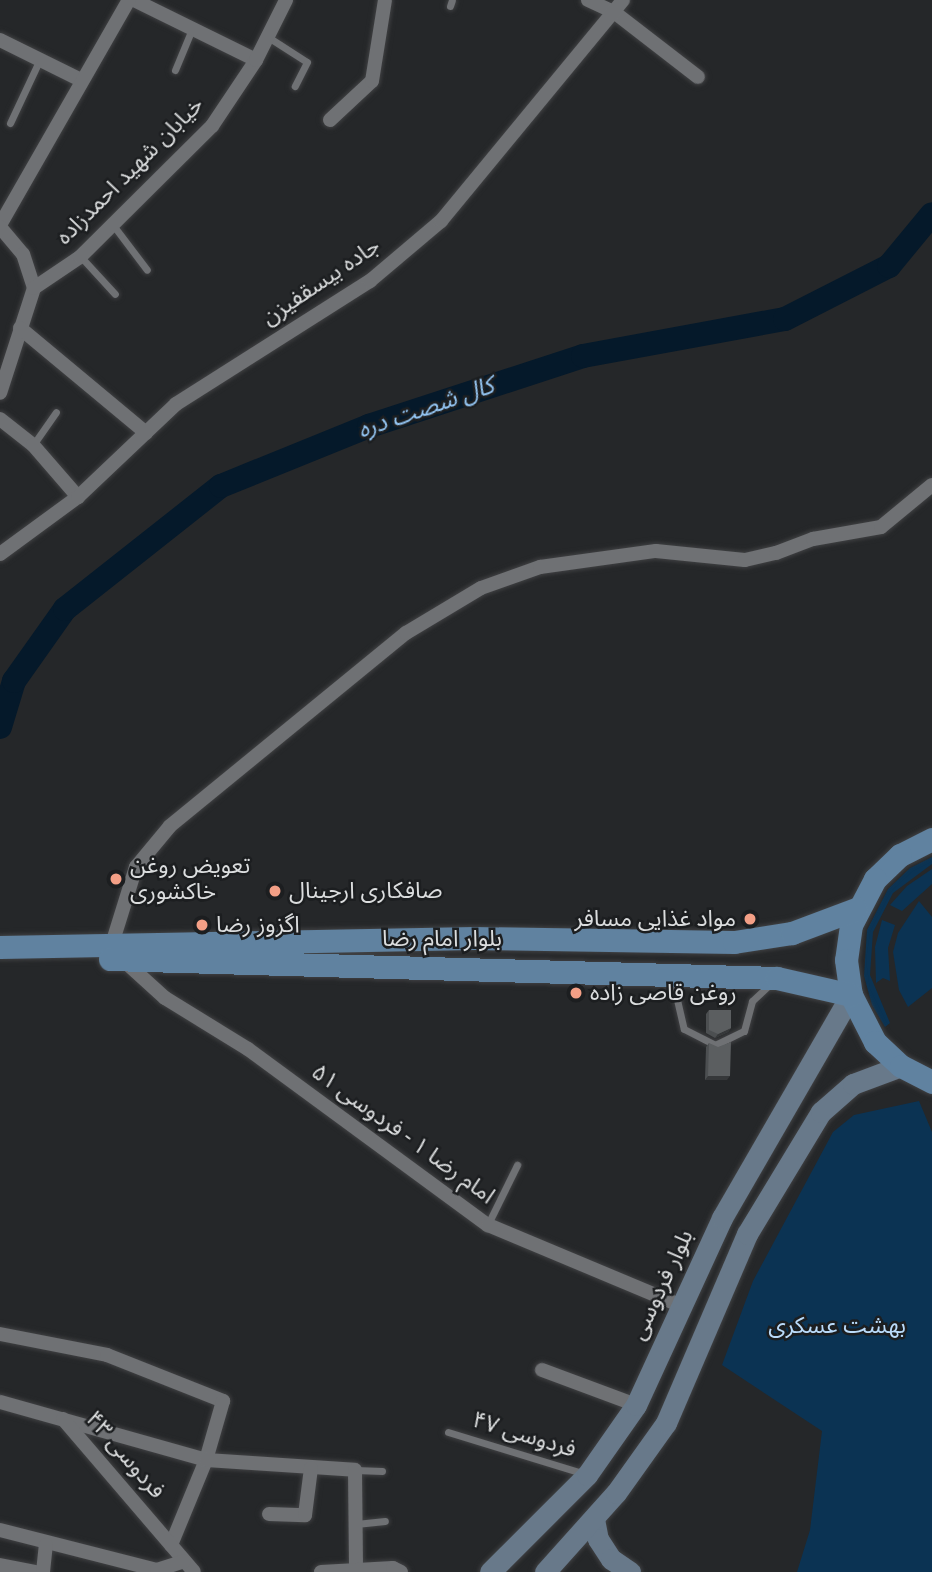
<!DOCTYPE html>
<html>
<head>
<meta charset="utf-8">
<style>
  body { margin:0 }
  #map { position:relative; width:932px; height:1572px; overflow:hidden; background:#252729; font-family:Roboto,"Noto Sans Arabic",sans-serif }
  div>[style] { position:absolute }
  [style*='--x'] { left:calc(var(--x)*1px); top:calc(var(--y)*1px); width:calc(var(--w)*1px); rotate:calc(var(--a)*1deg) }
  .green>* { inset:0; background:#0b3353 }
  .river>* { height:24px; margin:-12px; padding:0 12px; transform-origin:12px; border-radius:12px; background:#05192a }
  .roads { filter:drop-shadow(0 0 2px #404143) drop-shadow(0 0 2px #404143) }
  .lane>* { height:7px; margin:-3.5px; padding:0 3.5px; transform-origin:3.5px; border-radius:3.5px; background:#6f7174 }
  .street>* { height:14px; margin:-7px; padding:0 7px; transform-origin:7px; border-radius:7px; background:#6f7174 }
  .secondary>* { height:21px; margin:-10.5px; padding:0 10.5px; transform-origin:10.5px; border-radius:10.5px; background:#68798a }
  .primary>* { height:23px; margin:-11.5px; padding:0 11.5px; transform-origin:11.5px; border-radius:11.5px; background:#6082a0 }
  .wall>* { inset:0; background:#4c4f51 }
  .shaded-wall>* { inset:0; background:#36383a }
  .building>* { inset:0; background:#5b5e60 }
  .dots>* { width:19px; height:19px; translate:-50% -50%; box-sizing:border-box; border:4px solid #1c1e20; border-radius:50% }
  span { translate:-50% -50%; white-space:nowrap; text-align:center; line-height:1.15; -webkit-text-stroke:5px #1c1e20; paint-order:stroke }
  .street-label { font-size:23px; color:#dbddde }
  .poi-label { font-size:23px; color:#dbddde }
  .left { translate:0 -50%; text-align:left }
  .right { translate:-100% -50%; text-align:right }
  .park-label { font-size:23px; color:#badbfa }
  .water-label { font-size:24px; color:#94c6f4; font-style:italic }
</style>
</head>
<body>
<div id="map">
  <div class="green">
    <div style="clip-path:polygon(932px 857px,932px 864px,893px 893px,873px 932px,870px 975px,890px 1023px,885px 1027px,872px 1005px,864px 976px,867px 930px,888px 889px,910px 868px)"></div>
    <div style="clip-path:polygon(932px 869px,932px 884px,902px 911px,890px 905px,907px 886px)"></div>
    <div style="clip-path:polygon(919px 901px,932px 917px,932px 988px,908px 1007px,899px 990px,893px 952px,898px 933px)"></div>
    <div style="clip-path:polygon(882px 920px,895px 925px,888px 948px,890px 981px,883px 978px,876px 983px,875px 947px)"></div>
    <div style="clip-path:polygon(919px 1101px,932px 1132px,932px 1572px,797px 1572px,810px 1530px,822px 1431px,722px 1365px,753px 1281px,833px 1132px,854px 1115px)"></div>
  </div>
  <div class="river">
    <div style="--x:0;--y:727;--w:48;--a:-73.1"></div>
    <div style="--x:14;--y:681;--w:88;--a:-54.7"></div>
    <div style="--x:65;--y:609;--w:199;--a:-38.3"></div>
    <div style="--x:221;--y:486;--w:160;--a:-22.1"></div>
    <div style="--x:369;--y:426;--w:225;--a:-18.1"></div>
    <div style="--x:583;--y:356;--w:205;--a:-10.4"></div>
    <div style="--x:785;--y:319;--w:117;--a:-27"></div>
    <div style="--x:889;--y:266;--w:67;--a:-50.4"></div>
  </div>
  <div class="roads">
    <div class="lane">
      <div style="--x:450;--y:6;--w:6;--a:-72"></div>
      <div style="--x:268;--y:37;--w:46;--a:32.7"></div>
      <div style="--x:307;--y:62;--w:27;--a:117"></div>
      <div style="--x:175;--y:70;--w:44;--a:-67.5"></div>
      <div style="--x:10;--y:123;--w:68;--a:-64.9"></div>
      <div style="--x:113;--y:225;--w:56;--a:52.9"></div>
      <div style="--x:81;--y:257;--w:50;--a:47.4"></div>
      <div style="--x:33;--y:445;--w:40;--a:-55.1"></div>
      <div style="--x:667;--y:980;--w:14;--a:54"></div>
      <div style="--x:675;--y:991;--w:39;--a:77"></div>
      <div style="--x:684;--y:1029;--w:35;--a:27"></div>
      <div style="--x:715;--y:1045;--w:32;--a:-26"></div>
      <div style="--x:744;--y:1031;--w:31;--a:-75"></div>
      <div style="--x:752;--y:1001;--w:26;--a:-43"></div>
      <div style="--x:488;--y:1224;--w:66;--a:-63.8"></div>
      <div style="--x:448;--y:1432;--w:143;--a:17"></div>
      <div style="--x:355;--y:1470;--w:27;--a:2"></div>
      <div style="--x:356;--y:1524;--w:29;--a:-6"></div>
    </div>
    <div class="street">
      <div style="--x:134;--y:0;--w:136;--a:26.2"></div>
      <div style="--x:588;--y:0;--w:29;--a:25"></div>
      <div style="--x:614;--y:12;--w:106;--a:37.7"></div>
      <div style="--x:0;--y:40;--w:90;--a:26.3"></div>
      <div style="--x:330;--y:120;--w:57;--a:-42.9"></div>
      <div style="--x:372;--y:81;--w:82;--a:-80.9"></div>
      <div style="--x:0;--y:225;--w:259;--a:-60.2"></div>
      <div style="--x:0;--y:227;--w:35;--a:50"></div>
      <div style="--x:23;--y:254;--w:36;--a:72"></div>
      <div style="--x:34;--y:288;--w:110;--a:107.9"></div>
      <div style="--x:34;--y:288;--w:55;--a:-34"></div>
      <div style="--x:80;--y:257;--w:186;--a:-44.8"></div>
      <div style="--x:212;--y:126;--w:79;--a:-56.3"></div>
      <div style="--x:256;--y:60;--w:67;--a:-63.4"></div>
      <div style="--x:20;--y:328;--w:164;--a:39.8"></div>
      <div style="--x:0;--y:419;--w:42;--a:38.2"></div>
      <div style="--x:33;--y:445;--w:69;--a:49.1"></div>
      <div style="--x:0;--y:554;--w:97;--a:-36.2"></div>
      <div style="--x:78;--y:497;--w:135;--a:-43.5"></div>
      <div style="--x:176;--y:404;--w:230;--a:-32.4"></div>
      <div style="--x:370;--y:281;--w:93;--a:-40.2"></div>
      <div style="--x:441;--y:221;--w:286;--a:-50.5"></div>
      <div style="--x:112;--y:944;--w:81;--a:-72.7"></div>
      <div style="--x:136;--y:867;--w:53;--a:-50.3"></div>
      <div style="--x:170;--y:826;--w:305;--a:-39.3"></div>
      <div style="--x:406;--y:633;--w:87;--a:-31"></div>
      <div style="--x:481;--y:588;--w:63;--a:-19.6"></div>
      <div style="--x:540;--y:567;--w:117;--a:-7.9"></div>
      <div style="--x:656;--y:551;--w:89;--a:5.8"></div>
      <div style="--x:745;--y:560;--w:32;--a:-13"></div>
      <div style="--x:776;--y:553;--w:40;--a:-21"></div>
      <div style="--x:813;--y:539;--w:69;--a:-10"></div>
      <div style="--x:881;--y:527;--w:66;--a:-39.5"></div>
      <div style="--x:122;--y:959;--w:58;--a:42.2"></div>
      <div style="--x:165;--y:998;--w:97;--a:31.6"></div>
      <div style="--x:248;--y:1049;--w:298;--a:36.3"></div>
      <div style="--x:488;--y:1225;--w:210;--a:22.7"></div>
      <div style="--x:0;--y:1334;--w:109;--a:11.1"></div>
      <div style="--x:107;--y:1355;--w:125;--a:21.6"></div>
      <div style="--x:223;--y:1401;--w:61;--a:106.1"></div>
      <div style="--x:206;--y:1460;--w:92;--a:112.4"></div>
      <div style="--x:542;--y:1370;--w:100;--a:20.4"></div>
      <div style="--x:0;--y:1402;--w:214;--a:15.7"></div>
      <div style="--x:206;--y:1460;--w:149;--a:3.8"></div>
      <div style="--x:355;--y:1470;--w:98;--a:89.4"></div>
      <div style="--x:63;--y:1419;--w:201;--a:49.4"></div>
      <div style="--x:269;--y:1514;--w:36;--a:2"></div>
      <div style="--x:305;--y:1515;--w:47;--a:-82.7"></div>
      <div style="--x:0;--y:1530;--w:162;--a:14.3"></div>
      <div style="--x:157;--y:1570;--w:28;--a:-18"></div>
      <div style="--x:0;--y:1565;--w:38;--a:11"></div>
      <div style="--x:43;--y:1572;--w:27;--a:-84"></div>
      <div style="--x:321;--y:1572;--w:72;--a:-3.2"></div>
      <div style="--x:393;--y:1568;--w:9;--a:27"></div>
    </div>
    <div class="secondary">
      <div style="--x:594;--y:1519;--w:20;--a:79"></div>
      <div style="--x:598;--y:1539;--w:24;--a:57"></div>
      <div style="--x:611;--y:1559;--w:23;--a:34"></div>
      <div style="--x:490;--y:1572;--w:137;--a:-45"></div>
      <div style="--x:587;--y:1475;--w:85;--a:-55"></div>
      <div style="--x:636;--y:1405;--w:206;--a:-65.3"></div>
      <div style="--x:722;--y:1218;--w:258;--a:-60"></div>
      <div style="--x:545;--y:1572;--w:106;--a:-48.1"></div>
      <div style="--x:616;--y:1493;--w:86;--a:-54.5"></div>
      <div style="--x:666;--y:1423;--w:206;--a:-66.8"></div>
      <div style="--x:747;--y:1234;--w:143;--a:-58.8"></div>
      <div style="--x:821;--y:1112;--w:43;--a:-41.2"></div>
      <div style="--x:853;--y:1084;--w:51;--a:-20.6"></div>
    </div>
    <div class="primary">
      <div style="--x:932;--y:839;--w:36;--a:153"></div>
      <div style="--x:900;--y:855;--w:35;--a:136"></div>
      <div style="--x:875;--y:879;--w:52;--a:117.6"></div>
      <div style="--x:851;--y:925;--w:35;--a:98"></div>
      <div style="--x:846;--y:960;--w:35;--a:82"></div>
      <div style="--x:851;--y:995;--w:53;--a:62.9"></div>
      <div style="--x:875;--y:1042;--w:35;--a:43"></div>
      <div style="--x:901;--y:1066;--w:35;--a:27"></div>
      <div style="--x:0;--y:947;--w:474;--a:-1.1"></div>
      <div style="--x:474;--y:938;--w:260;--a:0.9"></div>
      <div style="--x:734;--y:942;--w:59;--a:-8.8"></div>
      <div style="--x:792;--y:933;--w:68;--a:-20.6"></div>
      <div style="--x:110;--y:959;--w:667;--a:1.63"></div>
      <div style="--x:777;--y:978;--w:76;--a:12.9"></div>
    </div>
  </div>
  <div class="wall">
    <div style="clip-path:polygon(709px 1010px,731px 1028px,728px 1032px,715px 1038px,706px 1033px,706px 1014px)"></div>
    <div style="clip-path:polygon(709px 1043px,727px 1080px,705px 1080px,706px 1047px)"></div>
  </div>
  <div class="shaded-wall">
    <div style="clip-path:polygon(731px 1028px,728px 1032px,715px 1038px,718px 1034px)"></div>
    <div style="clip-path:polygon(708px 1076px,730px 1076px,727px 1080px,705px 1080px)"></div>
  </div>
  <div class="building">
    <div style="clip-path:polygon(709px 1010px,731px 1010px,731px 1028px,718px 1034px,709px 1030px)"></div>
    <div style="clip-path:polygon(731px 1042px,730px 1076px,708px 1076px,709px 1043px,718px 1047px)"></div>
  </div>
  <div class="dots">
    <div style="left:116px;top:879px;background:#f39f86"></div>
    <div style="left:275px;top:891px;background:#f39f86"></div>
    <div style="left:750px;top:919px;background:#f39f86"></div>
    <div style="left:202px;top:925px;background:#f39f86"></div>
    <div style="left:576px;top:993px;background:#f39f86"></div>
  </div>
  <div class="street-label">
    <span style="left:130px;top:171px;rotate:-45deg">خیابان شهید احمدزاده</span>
    <span style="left:321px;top:282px;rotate:-34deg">جاده بیسقفیزن</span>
    <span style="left:442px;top:939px">بلوار امام رضا</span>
    <span style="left:403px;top:1134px;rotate:36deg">امام رضا ۱ - فردوسی ۵۱</span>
    <span style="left:662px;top:1285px;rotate:-65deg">بلوار فردوسی</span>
    <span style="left:524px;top:1435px;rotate:17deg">فردوسی ۴۷</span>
    <span style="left:125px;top:1455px;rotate:49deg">فردوسی ۴۳</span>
  </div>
  <div class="poi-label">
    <span class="left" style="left:130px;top:879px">تعویض روغن<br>خاکشوری</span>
    <span class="left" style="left:289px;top:891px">صافکاری ارجینال</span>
    <span class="right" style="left:736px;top:919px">مواد غذایی مسافر</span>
    <span class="left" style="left:216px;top:925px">اگزوز رضا</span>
    <span class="left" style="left:590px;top:993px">روغن قاصی زاده</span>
  </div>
  <div class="park-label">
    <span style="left:837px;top:1326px">بهشت عسکری</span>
  </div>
  <div class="water-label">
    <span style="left:426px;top:408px;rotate:-19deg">کال شصت دره</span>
  </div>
</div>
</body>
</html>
